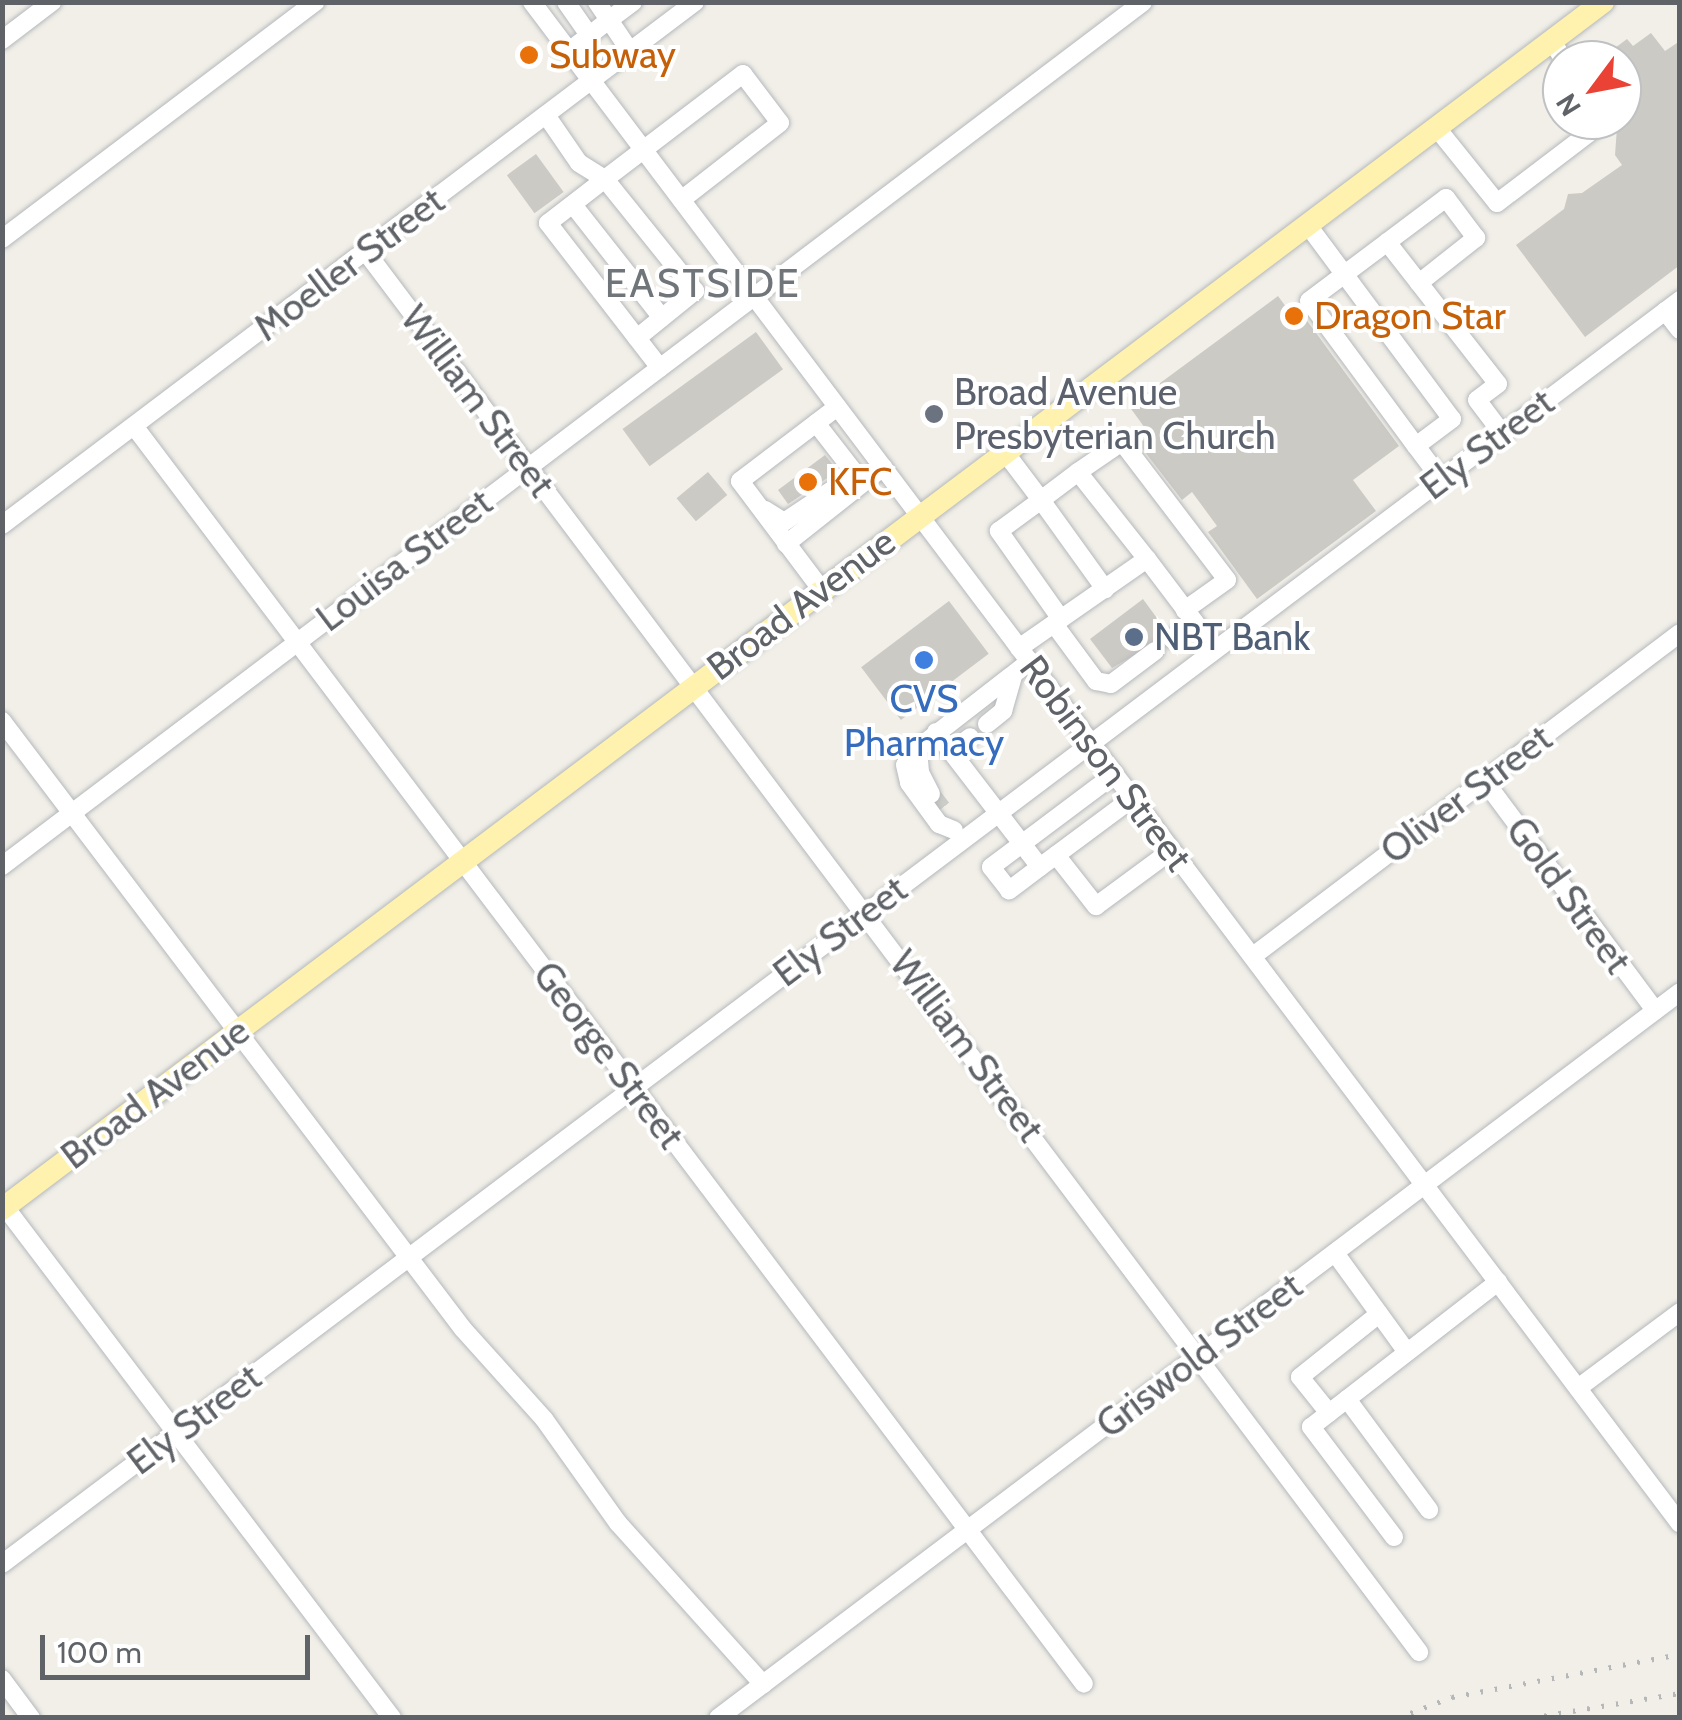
<!DOCTYPE html>
<html>
<head>
<meta charset="utf-8">
<style>
  body { margin:0 }
  #map { position:relative; width:1682px; height:1720px; overflow:hidden; background:#f1efe8; font-family:Cabin,sans-serif }
  div>[style] { position:absolute }
  [style*='--x'] { left:calc(var(--x)*1px); top:calc(var(--y)*1px); width:calc(var(--w)*1px); rotate:calc(var(--a)*1deg) }
  .building>* { inset:0; background:#cccac5; transform-origin:0 0 }
  .minor-tunnel>* { height:18px; margin-top:-9px; transform-origin:0; background:repeating-linear-gradient(90deg,#ccccc8 0 18px,transparent 0 27px) }
  .roads { filter:drop-shadow(0 0 2px #b5b8bc) drop-shadow(0 0 2px #b5b8bc) }
  .minor>* { height:18px; margin:-9px; padding:0 9px; transform-origin:9px; border-radius:9px; background:#fff }
  .major>* { height:22px; margin:-11px; padding:0 11px; transform-origin:11px; border-radius:11px; background:#fff2af }
  .rail>* { height:5px; margin-top:-2.5px; transform-origin:0; background:repeating-linear-gradient(90deg,#b6b7b8 0 2.5px,transparent 0 14.5px) }
  .dots>* { width:28px; height:28px; translate:-50% -50%; box-sizing:border-box; border:5px solid #fff; border-radius:50% }
  span { translate:-50% -50%; white-space:nowrap; text-align:center; line-height:1.15; -webkit-text-stroke:8px #fff; paint-order:stroke }
  .food-label { font-size:38px; color:#c56008 }
  .left { translate:0 -50%; text-align:left }
  .street-label { font-size:38px; color:#5f6368 }
  .worship-label { font-size:38px; color:#5b616d }
  .service-label { font-size:38px; color:#4e5e75 }
  .shop-label { font-size:38px; color:#366cbe }
  .neighbourhood-label { font-size:40px; color:#70757a; letter-spacing:2.5px }
  .frame { position:absolute; inset:0; border:5px solid #5f6368; pointer-events:none }
  .north { position:absolute; left:1542px; top:40px; width:100px; height:100px; box-sizing:border-box; background:#fff; border:2px solid #bfc1c3; border-radius:50%; rotate:238deg; font-size:28px; font-weight:700; line-height:40px; text-align:center; color:#5f6368 }
  .north::after { content:''; display:block; margin:auto; width:35px; height:45px; background:#ea4335; clip-path:polygon(50% 0,100% 100%,50% 72%,0 100%) }
  .scale { position:absolute; left:40px; top:1635px; width:270px; height:45px; box-sizing:border-box; border:5px solid #5f6368; border-top:0; padding-left:12px; font-size:30px; line-height:35px; white-space:nowrap; color:#5f6368; -webkit-text-stroke:8px #fff; paint-order:stroke }
</style>
</head>
<body>
<div id="map">
  <div class="building">
    <div style="clip-path:polygon(1651px 33px,1665px 51px,1680px 41px,1680px 265px,1585px 337px,1516px 245px,1564px 209px,1568px 194px,1582px 193px,1622px 165px,1615px 155px,1622px 60px,1599px 60px,1627px 39px,1633px 46px)"></div>
    <div style="left:536px;top:154px;width:47px;height:36px;rotate:54deg"></div>
    <div style="clip-path:polygon(1278px 296px,1298px 323px,1305px 318px,1399px 446px,1353px 480px,1376px 511px,1257px 599px,1208px 532px,1217px 526px,1192px 492px,1182px 500px,1138px 443px,1150px 435px,1129px 406px)"></div>
    <div style="left:756px;top:332px;width:46px;height:165px;rotate:54deg"></div>
    <div style="clip-path:polygon(825px 455px,838px 471px,788px 504px,778px 490px)"></div>
    <div style="left:708px;top:472px;width:30px;height:41px;rotate:50deg"></div>
    <div style="clip-path:polygon(1143px 599px,1165px 629px,1160px 640px,1112px 668px,1090px 639px)"></div>
    <div style="left:949px;top:601px;width:66px;height:110px;rotate:53deg"></div>
  </div>
  <div class="minor-tunnel">
    <div style="--x:931;--y:794;--w:18;--a:52"></div>
  </div>
  <div class="roads">
    <div class="minor">
      <div style="--x:532;--y:2;--w:1906;--a:52.97"></div>
      <div style="--x:566;--y:2;--w:40;--a:55.1"></div>
      <div style="--x:2;--y:40;--w:63;--a:-37.2"></div>
      <div style="--x:1552;--y:41;--w:22;--a:58"></div>
      <div style="--x:569;--y:51;--w:51;--a:-37.8"></div>
      <div style="--x:609;--y:20;--w:22;--a:-124"></div>
      <div style="--x:630;--y:51;--w:37;--a:-124"></div>
      <div style="--x:609;--y:20;--w:30;--a:-37"></div>
      <div style="--x:546;--y:115;--w:58;--a:55.5"></div>
      <div style="--x:579;--y:163;--w:31;--a:32"></div>
      <div style="--x:605;--y:179;--w:173;--a:-37.3"></div>
      <div style="--x:743;--y:74;--w:61;--a:52.9"></div>
      <div style="--x:780;--y:123;--w:125;--a:142.1"></div>
      <div style="--x:1436;--y:127;--w:97;--a:51.2"></div>
      <div style="--x:1497;--y:203;--w:127;--a:-37.3"></div>
      <div style="--x:1598;--y:126;--w:6;--a:-108"></div>
      <div style="--x:574;--y:206;--w:142;--a:51.8"></div>
      <div style="--x:1307;--y:224;--w:243;--a:53.4"></div>
      <div style="--x:1452;--y:419;--w:45;--a:143.1"></div>
      <div style="--x:1416;--y:446;--w:41;--a:52.9"></div>
      <div style="--x:2;--y:239;--w:393;--a:-37.1"></div>
      <div style="--x:1387;--y:242;--w:52;--a:52"></div>
      <div style="--x:1419;--y:283;--w:73;--a:-38.3"></div>
      <div style="--x:1476;--y:238;--w:50;--a:-126.9"></div>
      <div style="--x:1446;--y:198;--w:171;--a:143.1"></div>
      <div style="--x:1309;--y:301;--w:180;--a:53.6"></div>
      <div style="--x:366;--y:252;--w:1752;--a:53.05"></div>
      <div style="--x:1419;--y:283;--w:128;--a:52"></div>
      <div style="--x:1498;--y:384;--w:26;--a:143"></div>
      <div style="--x:1477;--y:400;--w:41;--a:52.9"></div>
      <div style="--x:1665;--y:311;--w:24;--a:52"></div>
      <div style="--x:637;--y:338;--w:75;--a:-39"></div>
      <div style="--x:695;--y:291;--w:144;--a:-128.8"></div>
      <div style="--x:605;--y:179;--w:72;--a:142.3"></div>
      <div style="--x:548;--y:223;--w:183;--a:52.3"></div>
      <div style="--x:816;--y:423;--w:75;--a:52.1"></div>
      <div style="--x:134;--y:426;--w:1576;--a:52.94"></div>
      <div style="--x:1004;--y:451;--w:61;--a:52.9"></div>
      <div style="--x:1041;--y:500;--w:46;--a:-37.1"></div>
      <div style="--x:1078;--y:472;--w:111;--a:51.6"></div>
      <div style="--x:1078;--y:472;--w:53;--a:-34.3"></div>
      <div style="--x:1122;--y:442;--w:173;--a:52.7"></div>
      <div style="--x:1227;--y:580;--w:52;--a:144.5"></div>
      <div style="--x:765;--y:510;--w:22;--a:32"></div>
      <div style="--x:784;--y:522;--w:72;--a:-33.7"></div>
      <div style="--x:844;--y:482;--w:15;--a:11"></div>
      <div style="--x:2;--y:525;--w:868;--a:-37.04"></div>
      <div style="--x:786;--y:544;--w:124;--a:-38.4"></div>
      <div style="--x:821;--y:589;--w:135;--a:-126.9"></div>
      <div style="--x:740;--y:481;--w:122;--a:-37.3"></div>
      <div style="--x:1061;--y:619;--w:108;--a:-125.2"></div>
      <div style="--x:999;--y:531;--w:52;--a:-36.4"></div>
      <div style="--x:1041;--y:500;--w:110;--a:54.3"></div>
      <div style="--x:1054;--y:624;--w:71;--a:53.6"></div>
      <div style="--x:1096;--y:681;--w:15;--a:11"></div>
      <div style="--x:1111;--y:684;--w:55;--a:-36.9"></div>
      <div style="--x:1172;--y:639;--w:28;--a:-38"></div>
      <div style="--x:1019;--y:648;--w:156;--a:-34.8"></div>
      <div style="--x:1147;--y:559;--w:113;--a:52.9"></div>
      <div style="--x:2;--y:721;--w:763;--a:52.83"></div>
      <div style="--x:463;--y:1329;--w:121;--a:48"></div>
      <div style="--x:544;--y:1419;--w:128;--a:54.6"></div>
      <div style="--x:618;--y:1523;--w:217;--a:48"></div>
      <div style="--x:987;--y:724;--w:21;--a:-39"></div>
      <div style="--x:1003;--y:711;--w:37;--a:-74"></div>
      <div style="--x:936;--y:732;--w:170;--a:52.4"></div>
      <div style="--x:1040;--y:867;--w:116;--a:-36.6"></div>
      <div style="--x:918;--y:748;--w:21;--a:127"></div>
      <div style="--x:905;--y:765;--w:18;--a:77"></div>
      <div style="--x:909;--y:783;--w:51;--a:53.8"></div>
      <div style="--x:939;--y:824;--w:16;--a:22"></div>
      <div style="--x:951;--y:752;--w:24;--a:-38"></div>
      <div style="--x:1484;--y:780;--w:287;--a:53.4"></div>
      <div style="--x:931;--y:794;--w:25;--a:-117"></div>
      <div style="--x:920;--y:772;--w:24;--a:-95"></div>
      <div style="--x:918;--y:748;--w:142;--a:-37.8"></div>
      <div style="--x:1056;--y:855;--w:65;--a:51.9"></div>
      <div style="--x:1096;--y:906;--w:94;--a:-36.4"></div>
      <div style="--x:2;--y:866;--w:1431;--a:-37.13"></div>
      <div style="--x:1040;--y:867;--w:39;--a:143"></div>
      <div style="--x:1009;--y:890;--w:29;--a:-128"></div>
      <div style="--x:991;--y:867;--w:155;--a:-36.9"></div>
      <div style="--x:1253;--y:956;--w:535;--a:-37.11"></div>
      <div style="--x:2;--y:1203;--w:646;--a:52.86"></div>
      <div style="--x:1335;--y:1253;--w:122;--a:54"></div>
      <div style="--x:1578;--y:1388;--w:127;--a:-36.7"></div>
      <div style="--x:1347;--y:1399;--w:138;--a:53.5"></div>
      <div style="--x:1329;--y:1413;--w:46;--a:-128.9"></div>
      <div style="--x:1300;--y:1377;--w:101;--a:-38.6"></div>
      <div style="--x:1394;--y:1537;--w:138;--a:-127"></div>
      <div style="--x:1311;--y:1427;--w:237;--a:-37.8"></div>
      <div style="--x:2;--y:1564;--w:2101;--a:-36.99"></div>
      <div style="--x:2;--y:1679;--w:49;--a:53.4"></div>
      <div style="--x:718;--y:1718;--w:1205;--a:-37.04"></div>
    </div>
    <div class="major">
      <div style="--x:2;--y:1209;--w:2005;--a:-37.01"></div>
    </div>
  </div>
  <div class="rail">
    <div style="--x:1397;--y:1718;--w:59;--a:-20.9"></div>
    <div style="--x:1452;--y:1697;--w:232;--a:-10.7"></div>
    <div style="--x:1530;--y:1718;--w:152;--a:-9.5"></div>
  </div>
  <div class="dots">
    <div style="left:529px;top:55px;background:#e8710a"></div>
    <div style="left:1294px;top:316px;background:#e8710a"></div>
    <div style="left:934px;top:414px;background:#6b7280"></div>
    <div style="left:808px;top:482px;background:#e8710a"></div>
    <div style="left:1134px;top:637px;background:#5c6f8a"></div>
    <div style="left:924px;top:660px;background:#3f7fe0"></div>
  </div>
  <div class="food-label">
    <span class="left" style="left:549px;top:55px">Subway</span>
    <span class="left" style="left:1314px;top:316px">Dragon Star</span>
    <span class="left" style="left:828px;top:482px">KFC</span>
  </div>
  <div class="street-label">
    <span style="left:349px;top:264px;rotate:-37deg">Moeller Street</span>
    <span style="left:478px;top:401px;rotate:53deg">William Street</span>
    <span style="left:1487px;top:444px;rotate:-37deg">Ely Street</span>
    <span style="left:404px;top:560px;rotate:-37deg">Louisa Street</span>
    <span style="left:801px;top:604px;rotate:-37deg">Broad Avenue</span>
    <span style="left:1106px;top:763px;rotate:53deg">Robinson Street</span>
    <span style="left:1466px;top:794px;rotate:-37deg">Oliver Street</span>
    <span style="left:1569px;top:895px;rotate:54deg">Gold Street</span>
    <span style="left:840px;top:931px;rotate:-37deg">Ely Street</span>
    <span style="left:967px;top:1046px;rotate:53deg">William Street</span>
    <span style="left:609px;top:1055px;rotate:53deg">George Street</span>
    <span style="left:155px;top:1093px;rotate:-37deg">Broad Avenue</span>
    <span style="left:1199px;top:1355px;rotate:-37deg">Griswold Street</span>
    <span style="left:194px;top:1419px;rotate:-37deg">Ely Street</span>
  </div>
  <div class="worship-label">
    <span class="left" style="left:954px;top:414px">Broad Avenue<br>Presbyterian Church</span>
  </div>
  <div class="service-label">
    <span class="left" style="left:1154px;top:637px">NBT Bank</span>
  </div>
  <div class="shop-label">
    <span style="left:924px;top:721px">CVS<br>Pharmacy</span>
  </div>
  <div class="neighbourhood-label">
    <span style="left:703px;top:283px">EASTSIDE</span>
  </div>
  <div class="frame"></div>
  <div class="north">N</div>
  <div class="scale">100 m</div>
</div>
</body>
</html>
